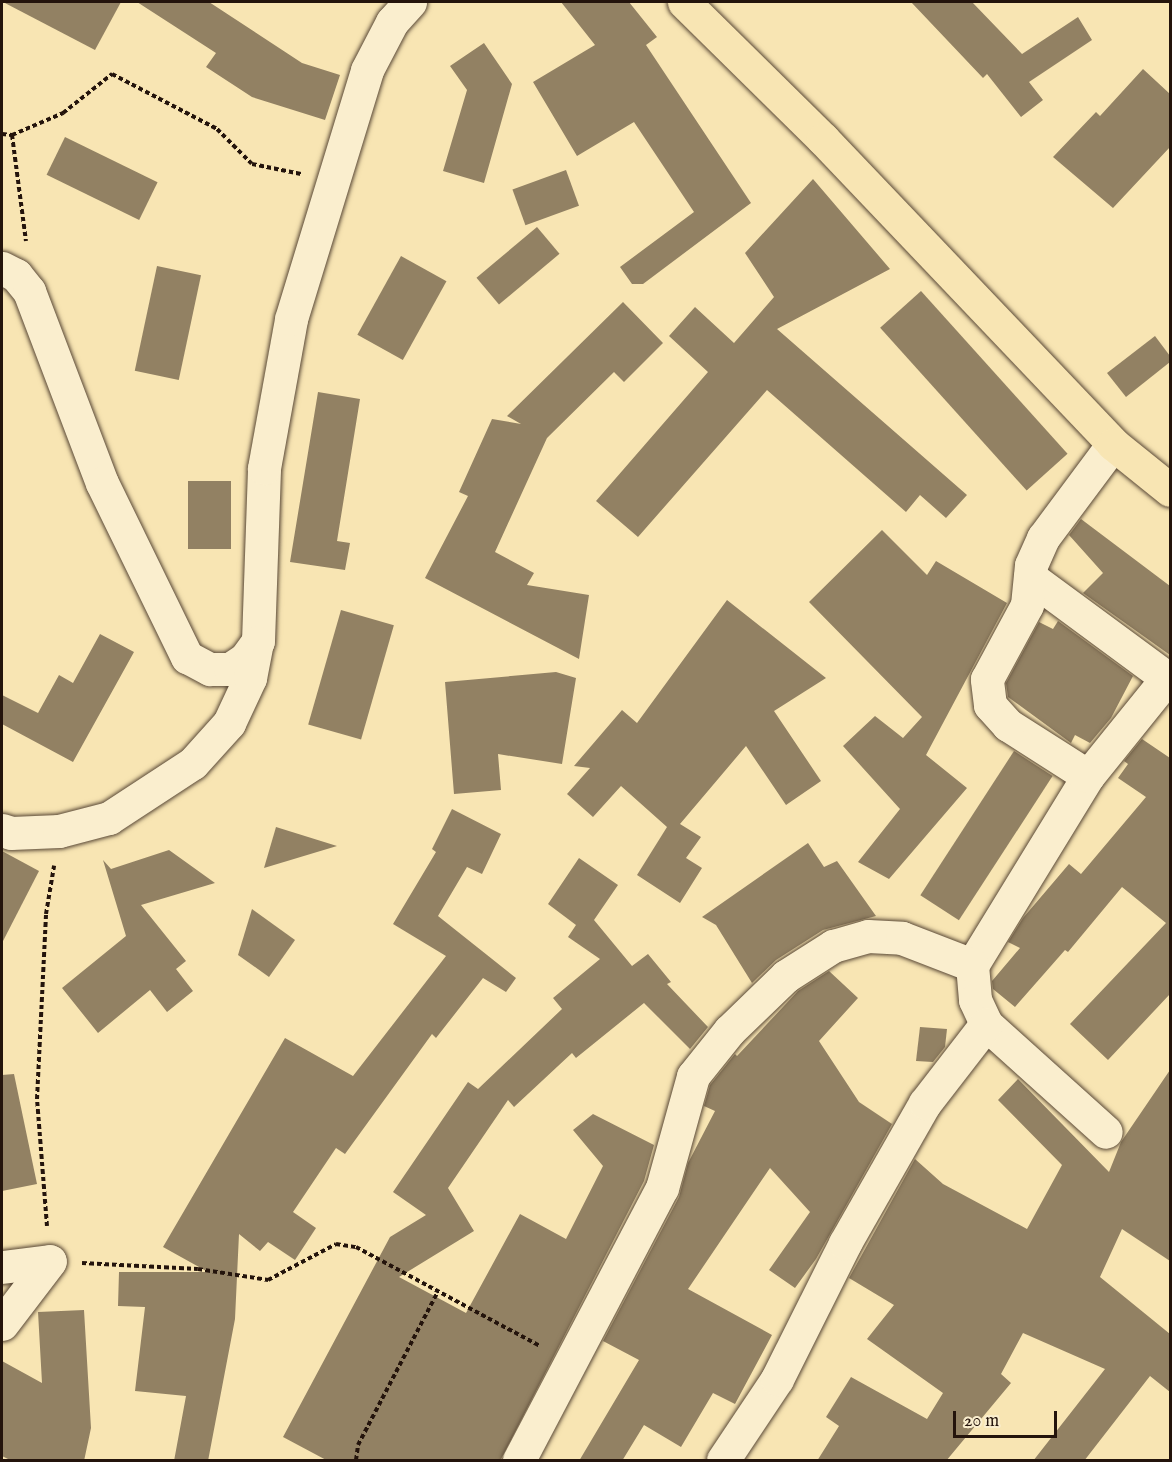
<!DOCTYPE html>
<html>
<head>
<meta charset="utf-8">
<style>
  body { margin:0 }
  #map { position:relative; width:1172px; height:1462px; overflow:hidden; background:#f8e5b3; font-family:"IM FELL English",serif }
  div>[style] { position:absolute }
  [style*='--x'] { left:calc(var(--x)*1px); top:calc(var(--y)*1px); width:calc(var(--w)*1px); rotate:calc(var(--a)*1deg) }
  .building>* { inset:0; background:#928163; transform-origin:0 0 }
  .path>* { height:4px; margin-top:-2px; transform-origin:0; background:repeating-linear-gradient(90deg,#24140c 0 4.5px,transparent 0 7.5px) }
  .roads { filter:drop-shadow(0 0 2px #594836) drop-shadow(0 0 2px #594836) }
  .minor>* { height:33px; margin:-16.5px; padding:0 16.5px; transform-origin:16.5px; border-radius:16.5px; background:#faeece }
  .major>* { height:33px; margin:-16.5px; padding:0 16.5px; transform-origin:16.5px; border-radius:16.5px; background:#f8e5b3 }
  span { translate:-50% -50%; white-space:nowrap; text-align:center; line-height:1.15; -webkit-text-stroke:4.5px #faeece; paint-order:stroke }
  .frame { position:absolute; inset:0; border:3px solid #24140c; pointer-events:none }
  .scale { position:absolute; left:953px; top:1411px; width:104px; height:27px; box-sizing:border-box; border:3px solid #24140c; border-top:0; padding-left:8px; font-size:18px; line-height:21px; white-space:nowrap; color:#24140c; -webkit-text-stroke:4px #faeece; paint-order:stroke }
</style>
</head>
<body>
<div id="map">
  <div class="building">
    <div style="clip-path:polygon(3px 2px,121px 2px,95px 50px)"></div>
    <div style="clip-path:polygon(137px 2px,209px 2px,302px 63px,340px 75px,325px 120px,252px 97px,206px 67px,216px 53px)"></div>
    <div style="clip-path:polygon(561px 2px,629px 2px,657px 37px,646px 45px,751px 203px,643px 284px,632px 284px,620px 267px,694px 212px,634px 122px,577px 156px,533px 82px,595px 45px)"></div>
    <div style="clip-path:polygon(911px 2px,972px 2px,1022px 54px,1078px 17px,1092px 40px,1029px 82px,1043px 100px,1021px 117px,987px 74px,983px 78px)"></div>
    <div style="clip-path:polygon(484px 43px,512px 84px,484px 183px,443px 171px,467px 90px,450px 66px)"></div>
    <div style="clip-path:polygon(1143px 69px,1170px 94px,1170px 147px,1113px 208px,1053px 157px,1096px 112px,1100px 116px)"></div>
    <div style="left:65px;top:137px;width:103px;height:42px;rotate:26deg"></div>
    <div style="left:566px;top:170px;width:38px;height:57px;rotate:70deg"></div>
    <div style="clip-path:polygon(813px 179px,890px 269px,777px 329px,967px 495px,946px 518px,920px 495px,906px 512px,767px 390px,638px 537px,596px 501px,708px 372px,669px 336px,695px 307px,734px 343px,774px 297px,745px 253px)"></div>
    <div style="left:537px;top:227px;width:35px;height:79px;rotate:50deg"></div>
    <div style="left:401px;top:256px;width:52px;height:90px;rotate:29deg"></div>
    <div style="left:157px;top:266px;width:45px;height:107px;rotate:12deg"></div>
    <div style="left:921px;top:291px;width:219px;height:55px;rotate:48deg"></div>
    <div style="clip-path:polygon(623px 302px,663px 343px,624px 382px,614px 372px,547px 438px,495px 552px,534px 573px,527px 585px,589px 595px,579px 659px,425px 578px,468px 496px,459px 492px,492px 419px,521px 424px,507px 416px)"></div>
    <div style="clip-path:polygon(1155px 336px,1170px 356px,1170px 362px,1126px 397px,1107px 373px)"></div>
    <div style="clip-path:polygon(318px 392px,360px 399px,337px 541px,350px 543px,345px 570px,290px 562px)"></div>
    <div style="left:188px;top:481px;width:43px;height:68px"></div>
    <div style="clip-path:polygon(1081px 519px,1170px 586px,1170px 655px,1083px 593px,1103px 573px,1069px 535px)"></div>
    <div style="clip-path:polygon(882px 530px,927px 575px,936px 561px,1007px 603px,926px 755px,967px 788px,889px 879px,858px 862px,900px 809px,843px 746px,875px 716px,903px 738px,922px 717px,809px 602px)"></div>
    <div style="clip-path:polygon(727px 600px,826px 678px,774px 711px,821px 781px,786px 805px,746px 746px,680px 824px,701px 837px,686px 858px,702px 868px,680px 903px,637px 875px,667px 827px,621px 786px,593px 817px,567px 794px,590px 768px,574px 766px,622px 710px,637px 723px)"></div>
    <div style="left:341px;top:610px;width:55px;height:119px;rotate:16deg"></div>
    <div style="clip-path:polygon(1058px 621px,1133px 676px,1111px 718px,1090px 743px,1075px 735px,1071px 743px,1008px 697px,1006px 683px,1039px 622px,1053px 629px)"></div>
    <div style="clip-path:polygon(100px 634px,134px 652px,73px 762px,2px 724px,2px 695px,38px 713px,59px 675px,73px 683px)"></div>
    <div style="clip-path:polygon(556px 672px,576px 678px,562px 764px,498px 754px,501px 790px,454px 794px,445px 682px)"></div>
    <div style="clip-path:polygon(1142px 739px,1170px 758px,1170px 994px,1108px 1060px,1070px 1024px,1166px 923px,1122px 887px,1068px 952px,1065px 950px,1015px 1007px,993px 989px,992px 981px,1020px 948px,1008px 942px,1023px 918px,1069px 864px,1081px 874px,1146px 797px,1118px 778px,1128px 764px,1124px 761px)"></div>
    <div style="left:1014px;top:751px;width:46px;height:172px;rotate:33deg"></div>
    <div style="clip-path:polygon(452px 809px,501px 834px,482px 874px,467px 867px,438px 916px,516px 978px,506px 992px,483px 978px,436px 1038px,432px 1034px,345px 1154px,336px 1148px,293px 1212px,316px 1228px,295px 1260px,268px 1242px,260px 1251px,239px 1234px,235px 1319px,208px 1461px,174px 1461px,186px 1396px,135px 1391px,145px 1307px,118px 1306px,119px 1272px,208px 1272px,163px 1247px,285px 1038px,353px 1076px,446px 956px,393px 924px,436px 852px,432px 849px)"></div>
    <div style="clip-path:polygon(276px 827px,337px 846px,264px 868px)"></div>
    <div style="clip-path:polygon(808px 843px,824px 867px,837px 861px,876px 916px,823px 930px,776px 960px,752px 983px,716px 925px,702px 917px)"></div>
    <div style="clip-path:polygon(169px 850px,215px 883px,141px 905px,186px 961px,176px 969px,193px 991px,167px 1012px,150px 990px,98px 1033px,62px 988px,126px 936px,103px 860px,111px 869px)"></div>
    <div style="clip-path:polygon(2px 851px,39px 871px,2px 943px)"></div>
    <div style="clip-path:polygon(579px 858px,618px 885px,594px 920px,632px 966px,648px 954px,671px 982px,667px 984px,708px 1027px,690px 1049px,644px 1003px,576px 1058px,572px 1053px,514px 1107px,508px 1100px,448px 1188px,474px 1231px,399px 1277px,466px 1313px,520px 1214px,566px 1239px,603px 1166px,573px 1130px,593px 1114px,654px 1145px,644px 1181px,500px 1461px,328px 1461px,283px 1437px,390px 1237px,426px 1215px,393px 1192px,468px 1082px,478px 1089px,562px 1009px,553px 998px,600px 959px,568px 937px,576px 925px,548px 904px)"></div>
    <div style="clip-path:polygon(252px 909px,295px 940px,269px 977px,238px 955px)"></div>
    <div style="clip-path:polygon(829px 971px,858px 998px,819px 1041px,859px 1102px,892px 1124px,816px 1259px,795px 1288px,769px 1270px,810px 1212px,770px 1168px,688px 1289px,772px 1335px,735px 1404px,713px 1393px,681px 1447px,644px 1425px,622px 1461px,579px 1461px,639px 1360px,603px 1341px,679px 1197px,688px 1163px,715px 1111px,704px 1106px,710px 1085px,735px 1054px,737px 1056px,798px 991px)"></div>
    <div style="clip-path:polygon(920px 1027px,947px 1029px,945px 1047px,933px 1062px,916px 1061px)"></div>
    <div style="clip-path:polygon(1170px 1070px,1170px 1261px,1122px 1229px,1100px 1277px,1170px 1334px,1170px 1392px,1150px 1376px,1084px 1461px,1033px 1461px,1105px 1369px,1023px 1333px,1001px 1374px,1011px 1383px,946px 1461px,817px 1461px,839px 1426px,826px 1417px,851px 1377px,927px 1419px,943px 1393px,867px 1339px,894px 1305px,849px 1278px,915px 1159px,943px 1184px,1027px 1229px,1062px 1165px,998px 1100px,1018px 1079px,1109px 1172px,1121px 1142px)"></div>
    <div style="clip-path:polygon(14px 1074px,37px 1184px,2px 1191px,2px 1075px)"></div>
    <div style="clip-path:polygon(84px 1310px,91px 1428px,84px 1461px,12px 1461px,2px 1456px,2px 1361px,42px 1383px,38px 1312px)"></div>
  </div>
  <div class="path">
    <div style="--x:2;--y:134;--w:10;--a:6"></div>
    <div style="--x:12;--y:135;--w:56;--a:-23.3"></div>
    <div style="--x:63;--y:113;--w:63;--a:-38.5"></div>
    <div style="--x:112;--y:74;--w:119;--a:27.6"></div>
    <div style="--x:217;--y:129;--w:49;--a:45"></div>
    <div style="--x:252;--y:164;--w:50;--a:11.5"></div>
    <div style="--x:12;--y:135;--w:107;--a:82.5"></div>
    <div style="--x:47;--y:1226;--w:127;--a:-94.5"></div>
    <div style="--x:37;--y:1099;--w:185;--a:-87.2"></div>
    <div style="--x:46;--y:914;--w:49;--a:-80.5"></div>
    <div style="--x:82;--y:1263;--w:116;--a:3"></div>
    <div style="--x:198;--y:1269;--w:71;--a:8.9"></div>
    <div style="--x:268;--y:1280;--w:77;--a:-27.9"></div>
    <div style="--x:336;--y:1244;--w:20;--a:9"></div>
    <div style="--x:356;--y:1247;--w:209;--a:28.3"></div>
    <div style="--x:356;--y:1460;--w:15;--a:-82"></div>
    <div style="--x:358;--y:1445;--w:171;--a:-62.5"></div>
  </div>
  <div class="roads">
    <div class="minor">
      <div style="--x:2;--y:268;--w:16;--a:27"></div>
      <div style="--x:16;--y:275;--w:21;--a:51"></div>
      <div style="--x:29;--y:291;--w:205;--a:69.2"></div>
      <div style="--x:102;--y:483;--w:194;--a:64"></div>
      <div style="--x:187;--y:657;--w:26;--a:28"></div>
      <div style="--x:210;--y:669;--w:20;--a:0"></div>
      <div style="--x:230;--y:669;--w:18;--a:-34"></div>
      <div style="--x:245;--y:659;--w:22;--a:-54"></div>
      <div style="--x:258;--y:641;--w:173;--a:-88"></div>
      <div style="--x:264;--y:468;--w:151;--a:-79.7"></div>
      <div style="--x:291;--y:319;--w:260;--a:-73"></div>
      <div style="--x:367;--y:70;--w:54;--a:-62.5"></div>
      <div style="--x:392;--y:22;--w:27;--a:-48"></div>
      <div style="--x:1030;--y:577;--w:170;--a:36.4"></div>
      <div style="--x:1167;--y:678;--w:126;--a:128.9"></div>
      <div style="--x:1088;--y:776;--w:222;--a:121.5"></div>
      <div style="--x:972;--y:965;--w:35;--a:85"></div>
      <div style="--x:975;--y:1000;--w:26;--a:65"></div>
      <div style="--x:986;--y:1024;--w:161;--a:42"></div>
      <div style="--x:1088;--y:776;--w:95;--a:-147.5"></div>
      <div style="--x:1008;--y:725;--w:27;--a:-132"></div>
      <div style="--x:990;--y:705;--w:26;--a:-97"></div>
      <div style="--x:987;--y:679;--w:84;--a:-61.6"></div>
      <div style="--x:1027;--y:605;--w:40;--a:-84.3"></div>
      <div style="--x:1031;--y:565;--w:30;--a:-66"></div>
      <div style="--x:1043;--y:538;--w:117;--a:-53.3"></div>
      <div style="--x:2;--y:830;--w:9;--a:18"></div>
      <div style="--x:11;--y:833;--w:48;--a:-2.4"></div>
      <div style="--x:59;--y:831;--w:52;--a:-14.6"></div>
      <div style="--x:109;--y:818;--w:100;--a:-33.2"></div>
      <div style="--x:193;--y:763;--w:54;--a:-48"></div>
      <div style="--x:229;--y:723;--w:50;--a:-65"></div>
      <div style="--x:250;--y:678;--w:36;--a:-79"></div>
      <div style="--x:2;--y:1267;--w:48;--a:-7.1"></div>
      <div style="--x:2;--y:1324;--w:79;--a:-52.7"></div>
      <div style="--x:519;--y:1460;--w:307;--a:-62.3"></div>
      <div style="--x:662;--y:1188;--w:116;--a:-74.5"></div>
      <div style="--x:693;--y:1076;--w:58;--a:-51.3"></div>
      <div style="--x:729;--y:1031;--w:79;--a:-44"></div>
      <div style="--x:786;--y:976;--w:56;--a:-32.6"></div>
      <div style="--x:833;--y:946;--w:36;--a:-16"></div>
      <div style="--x:868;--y:936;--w:34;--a:3"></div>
      <div style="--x:902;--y:938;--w:75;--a:21.1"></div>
      <div style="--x:723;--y:1460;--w:97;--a:-56.3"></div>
      <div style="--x:777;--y:1379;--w:152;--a:-63.4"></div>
      <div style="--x:845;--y:1243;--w:161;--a:-60.3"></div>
      <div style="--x:925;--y:1103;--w:100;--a:-52.3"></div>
    </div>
    <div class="major">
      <div style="--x:684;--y:2;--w:195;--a:44.6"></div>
      <div style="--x:823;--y:139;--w:421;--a:46.4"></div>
      <div style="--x:1113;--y:444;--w:73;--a:38.9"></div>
    </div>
  </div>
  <div class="frame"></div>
  <div class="scale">20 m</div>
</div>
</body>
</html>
